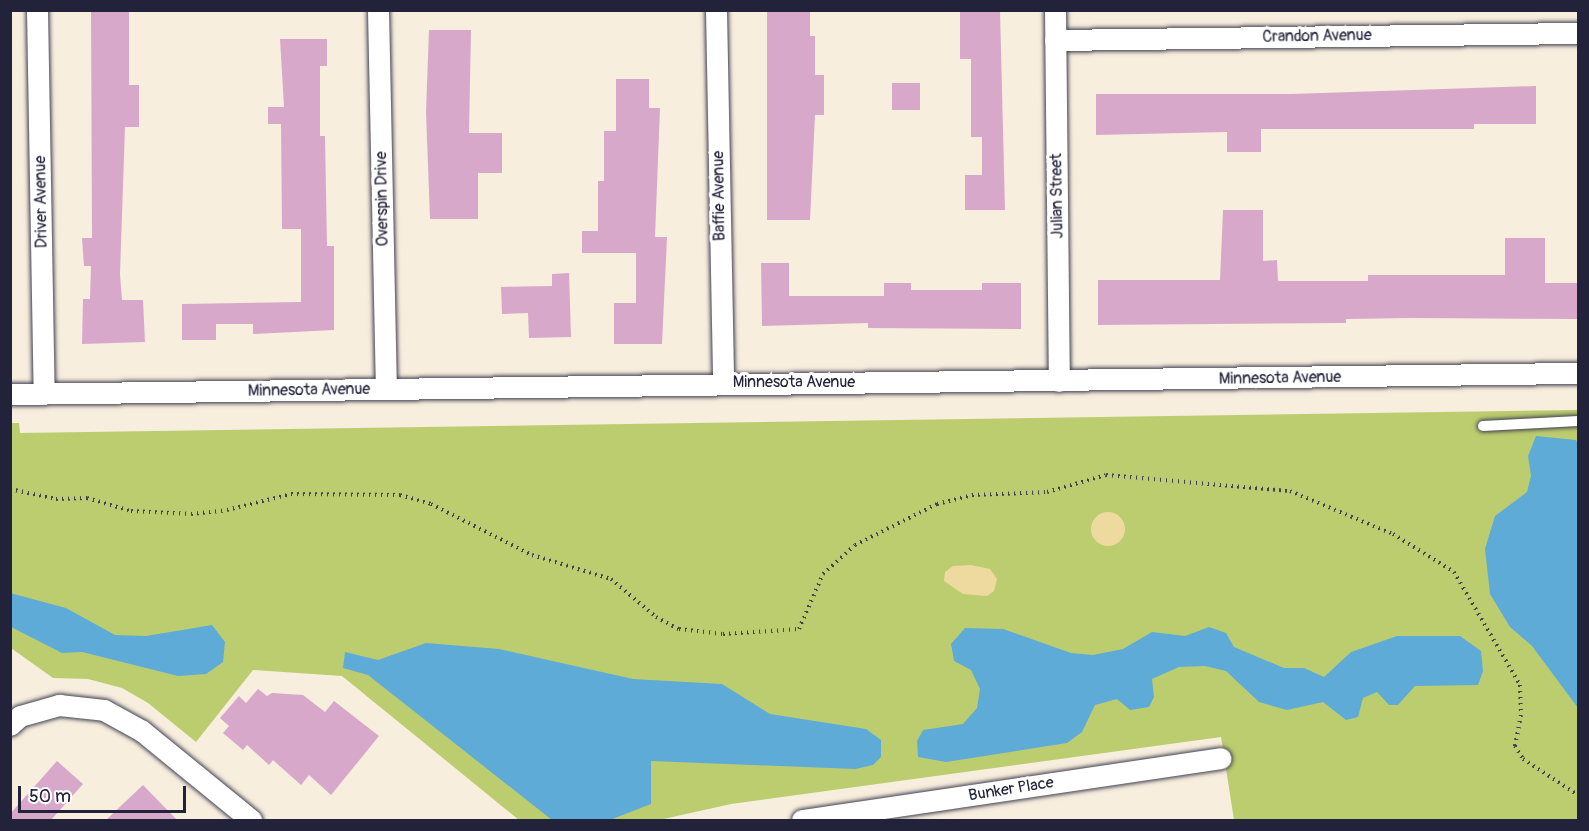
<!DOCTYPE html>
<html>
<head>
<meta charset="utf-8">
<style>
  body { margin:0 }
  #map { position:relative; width:1589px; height:831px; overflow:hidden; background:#f7eede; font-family:Pangolin,sans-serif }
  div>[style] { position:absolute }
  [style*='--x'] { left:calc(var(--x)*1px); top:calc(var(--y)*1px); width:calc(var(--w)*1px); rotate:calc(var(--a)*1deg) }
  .green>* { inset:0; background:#bccd6f }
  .sand>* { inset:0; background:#eeda9e }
  .round { border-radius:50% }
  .water>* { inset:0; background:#5eabd8 }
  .building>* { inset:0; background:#d8a8cb; transform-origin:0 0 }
  .path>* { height:4px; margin-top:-2px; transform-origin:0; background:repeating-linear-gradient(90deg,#424153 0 1.5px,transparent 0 6px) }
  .roads { filter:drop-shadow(0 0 2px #424153) drop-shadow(0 0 2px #424153) }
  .service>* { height:10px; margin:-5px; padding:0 5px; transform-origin:5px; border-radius:5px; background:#fff }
  .minor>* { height:21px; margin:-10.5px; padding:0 10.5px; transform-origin:10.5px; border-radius:10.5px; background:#fff }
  span { translate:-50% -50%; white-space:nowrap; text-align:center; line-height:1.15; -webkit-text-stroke:6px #fff; paint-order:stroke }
  .street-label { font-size:16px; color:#22223b }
  .frame { position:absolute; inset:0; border:12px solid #22223b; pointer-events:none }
  .scale { position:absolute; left:18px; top:786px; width:168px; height:27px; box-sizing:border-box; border:3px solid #22223b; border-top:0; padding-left:8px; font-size:18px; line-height:21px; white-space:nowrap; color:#22223b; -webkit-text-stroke:4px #fff; paint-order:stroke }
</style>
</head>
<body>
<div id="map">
  <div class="green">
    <div style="clip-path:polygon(1578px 410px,1578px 820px,1234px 820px,1221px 737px,731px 804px,659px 820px,519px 820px,342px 676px,253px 670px,196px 742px,148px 703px,122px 688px,88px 679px,53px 678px,11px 648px,11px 423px,19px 423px,20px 433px)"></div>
  </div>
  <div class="sand">
    <div class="round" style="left:1091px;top:512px;width:34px;height:34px"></div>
    <div style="clip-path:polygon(971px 565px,990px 569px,997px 579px,994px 591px,987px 596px,963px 594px,944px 581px,945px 572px,953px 566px)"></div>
  </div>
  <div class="water">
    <div style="clip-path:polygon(1536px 436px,1576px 440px,1578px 444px,1578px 708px,1532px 646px,1510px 627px,1490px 594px,1485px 549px,1495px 516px,1527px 492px,1531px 476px,1528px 456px)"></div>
    <div style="clip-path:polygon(10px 593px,66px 608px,115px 635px,146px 636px,212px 625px,225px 642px,223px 662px,206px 674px,178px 676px,82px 652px,62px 653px,11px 627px)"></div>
    <div style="clip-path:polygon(1209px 627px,1226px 633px,1234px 647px,1284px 668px,1304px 668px,1324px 677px,1351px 652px,1397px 636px,1460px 636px,1481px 651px,1483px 671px,1478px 685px,1415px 686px,1398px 705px,1389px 705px,1377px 692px,1363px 698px,1358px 717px,1346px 720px,1323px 702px,1287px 710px,1259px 702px,1226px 671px,1205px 666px,1179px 667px,1152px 679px,1154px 697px,1149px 707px,1130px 710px,1117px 699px,1095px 705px,1082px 732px,1067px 743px,946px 762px,918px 757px,917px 741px,923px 730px,963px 724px,977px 708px,980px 689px,971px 670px,954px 661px,951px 644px,965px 628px,1003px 629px,1071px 653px,1093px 655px,1123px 649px,1152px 632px,1185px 636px)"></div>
    <div style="clip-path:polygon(426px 643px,499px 649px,633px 679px,722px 684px,770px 714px,866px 729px,881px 740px,881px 757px,873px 765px,855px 769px,651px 761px,651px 804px,610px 820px,552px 820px,368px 675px,343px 668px,345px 652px,378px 660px)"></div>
  </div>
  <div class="building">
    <div style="clip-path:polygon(91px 10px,129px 10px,129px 85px,139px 85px,139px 127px,125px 127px,120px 274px,122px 300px,143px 300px,145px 342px,82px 344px,83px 299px,90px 299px,91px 266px,84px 266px,82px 238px,92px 238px)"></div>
    <div style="clip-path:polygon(767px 10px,810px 10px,810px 36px,815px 36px,815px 75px,824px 75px,824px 115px,815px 115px,810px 220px,767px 220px)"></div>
    <div style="clip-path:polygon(960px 10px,1000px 10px,1005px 210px,965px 210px,965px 175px,982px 175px,982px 137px,971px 137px,971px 59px,960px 59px)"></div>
    <div style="clip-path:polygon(429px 30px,471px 30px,469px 133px,502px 133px,502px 173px,478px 173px,478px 219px,430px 219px,426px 112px)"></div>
    <div style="clip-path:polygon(280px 39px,327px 39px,327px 66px,320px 66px,320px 136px,325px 136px,327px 246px,334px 246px,334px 330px,253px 334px,253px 324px,216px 324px,216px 340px,182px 340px,182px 304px,301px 302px,301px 229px,282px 229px,281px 124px,268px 124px,268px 107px,284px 107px)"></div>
    <div style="clip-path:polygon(616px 79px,649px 79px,649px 108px,660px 108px,655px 237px,667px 237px,662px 344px,614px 344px,614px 303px,636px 303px,636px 253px,582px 253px,582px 231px,598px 231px,598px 181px,604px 181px,604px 131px,616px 131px)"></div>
    <div style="left:892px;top:83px;width:28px;height:27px"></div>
    <div style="clip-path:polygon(1536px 86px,1536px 124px,1474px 124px,1474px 129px,1261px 129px,1261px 152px,1227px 152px,1227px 132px,1096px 135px,1096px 94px,1291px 94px)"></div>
    <div style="clip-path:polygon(1223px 210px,1263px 210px,1263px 261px,1277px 260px,1278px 281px,1368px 281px,1368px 275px,1505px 275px,1505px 238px,1545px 238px,1545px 283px,1578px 283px,1578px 319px,1413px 318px,1346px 319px,1346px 323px,1098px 325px,1098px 280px,1220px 280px)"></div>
    <div style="clip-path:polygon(761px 263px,789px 263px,789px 296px,884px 296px,884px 283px,911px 283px,911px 290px,982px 290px,982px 283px,1021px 283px,1021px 329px,868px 328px,868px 323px,762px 326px)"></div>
    <div style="clip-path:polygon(569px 273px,571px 337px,529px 338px,528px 313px,502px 314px,501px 287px,552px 286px,552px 274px)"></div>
    <div style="clip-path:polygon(258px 689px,267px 696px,272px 693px,303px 695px,325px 712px,334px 701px,379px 736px,331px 795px,309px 775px,301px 785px,273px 760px,269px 765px,247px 745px,243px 750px,223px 733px,229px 726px,220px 718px,239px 696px,246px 703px)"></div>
    <div style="clip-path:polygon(57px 761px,83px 784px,51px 820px,10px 820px,10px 814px)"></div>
    <div style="clip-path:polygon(143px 785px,177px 820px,106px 820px)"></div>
  </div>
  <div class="path">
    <div style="--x:10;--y:489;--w:47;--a:12.3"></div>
    <div style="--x:56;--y:499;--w:31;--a:-2"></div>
    <div style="--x:87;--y:498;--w:46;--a:16.5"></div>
    <div style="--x:131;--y:511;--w:60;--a:2.9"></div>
    <div style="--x:191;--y:514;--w:36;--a:-6"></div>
    <div style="--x:227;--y:510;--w:66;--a:-14"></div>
    <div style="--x:291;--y:494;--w:109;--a:0.5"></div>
    <div style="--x:400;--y:495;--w:32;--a:16"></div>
    <div style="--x:431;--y:504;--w:113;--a:26.8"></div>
    <div style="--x:532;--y:555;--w:83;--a:16.9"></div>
    <div style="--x:611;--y:579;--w:59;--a:40.2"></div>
    <div style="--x:656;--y:617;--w:26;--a:28"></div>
    <div style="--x:679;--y:629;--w:44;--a:6.5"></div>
    <div style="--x:723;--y:634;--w:76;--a:-3.8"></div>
    <div style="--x:799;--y:629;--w:60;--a:-66.4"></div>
    <div style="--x:823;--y:574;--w:43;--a:-42.2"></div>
    <div style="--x:855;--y:545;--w:92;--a:-26.6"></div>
    <div style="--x:937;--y:504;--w:36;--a:-14"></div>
    <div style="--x:972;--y:495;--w:75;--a:-2.3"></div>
    <div style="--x:1047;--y:492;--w:61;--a:-16.1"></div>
    <div style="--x:1106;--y:475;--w:185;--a:5"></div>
    <div style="--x:1290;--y:491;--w:112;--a:22.7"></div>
    <div style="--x:1393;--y:534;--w:72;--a:31.9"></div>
    <div style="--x:1454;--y:572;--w:131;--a:59.7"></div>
    <div style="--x:1520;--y:685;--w:30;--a:88"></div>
    <div style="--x:1521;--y:715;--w:32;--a:101"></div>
    <div style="--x:1515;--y:746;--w:15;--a:58"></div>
    <div style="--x:1523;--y:759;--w:66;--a:33.2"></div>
  </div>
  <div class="roads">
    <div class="service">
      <div style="--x:1483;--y:426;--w:95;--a:-3"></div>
    </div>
    <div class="minor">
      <div style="--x:37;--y:10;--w:384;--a:89"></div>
      <div style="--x:378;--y:10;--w:378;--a:88.8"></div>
      <div style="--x:716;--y:10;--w:372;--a:88.9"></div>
      <div style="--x:1055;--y:10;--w:371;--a:89.4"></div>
      <div style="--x:1055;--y:40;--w:523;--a:-0.77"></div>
      <div style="--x:10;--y:394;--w:1568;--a:-0.77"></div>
      <div style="--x:10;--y:725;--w:13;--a:-42"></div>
      <div style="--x:20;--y:716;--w:41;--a:-15.8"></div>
      <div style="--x:59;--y:705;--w:45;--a:6.3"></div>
      <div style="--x:104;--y:710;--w:43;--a:28.9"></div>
      <div style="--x:142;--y:731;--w:141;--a:39.2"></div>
      <div style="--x:802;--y:820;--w:423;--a:-8.4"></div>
    </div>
  </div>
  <div class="street-label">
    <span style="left:1317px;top:36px;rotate:-1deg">Crandon Avenue</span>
    <span style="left:719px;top:196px;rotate:-91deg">Baffie Avenue</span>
    <span style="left:1057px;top:196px;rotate:-91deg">Julian Street</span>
    <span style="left:382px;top:199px;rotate:-91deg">Overspin Drive</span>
    <span style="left:41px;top:202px;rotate:-91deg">Driver Avenue</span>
    <span style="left:1280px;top:378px;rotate:-1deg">Minnesota Avenue</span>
    <span style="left:794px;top:382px">Minnesota Avenue</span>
    <span style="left:309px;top:390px;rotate:-1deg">Minnesota Avenue</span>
    <span style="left:1011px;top:789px;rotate:-9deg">Bunker Place</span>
  </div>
  <div class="frame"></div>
  <div class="scale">50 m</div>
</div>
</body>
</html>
